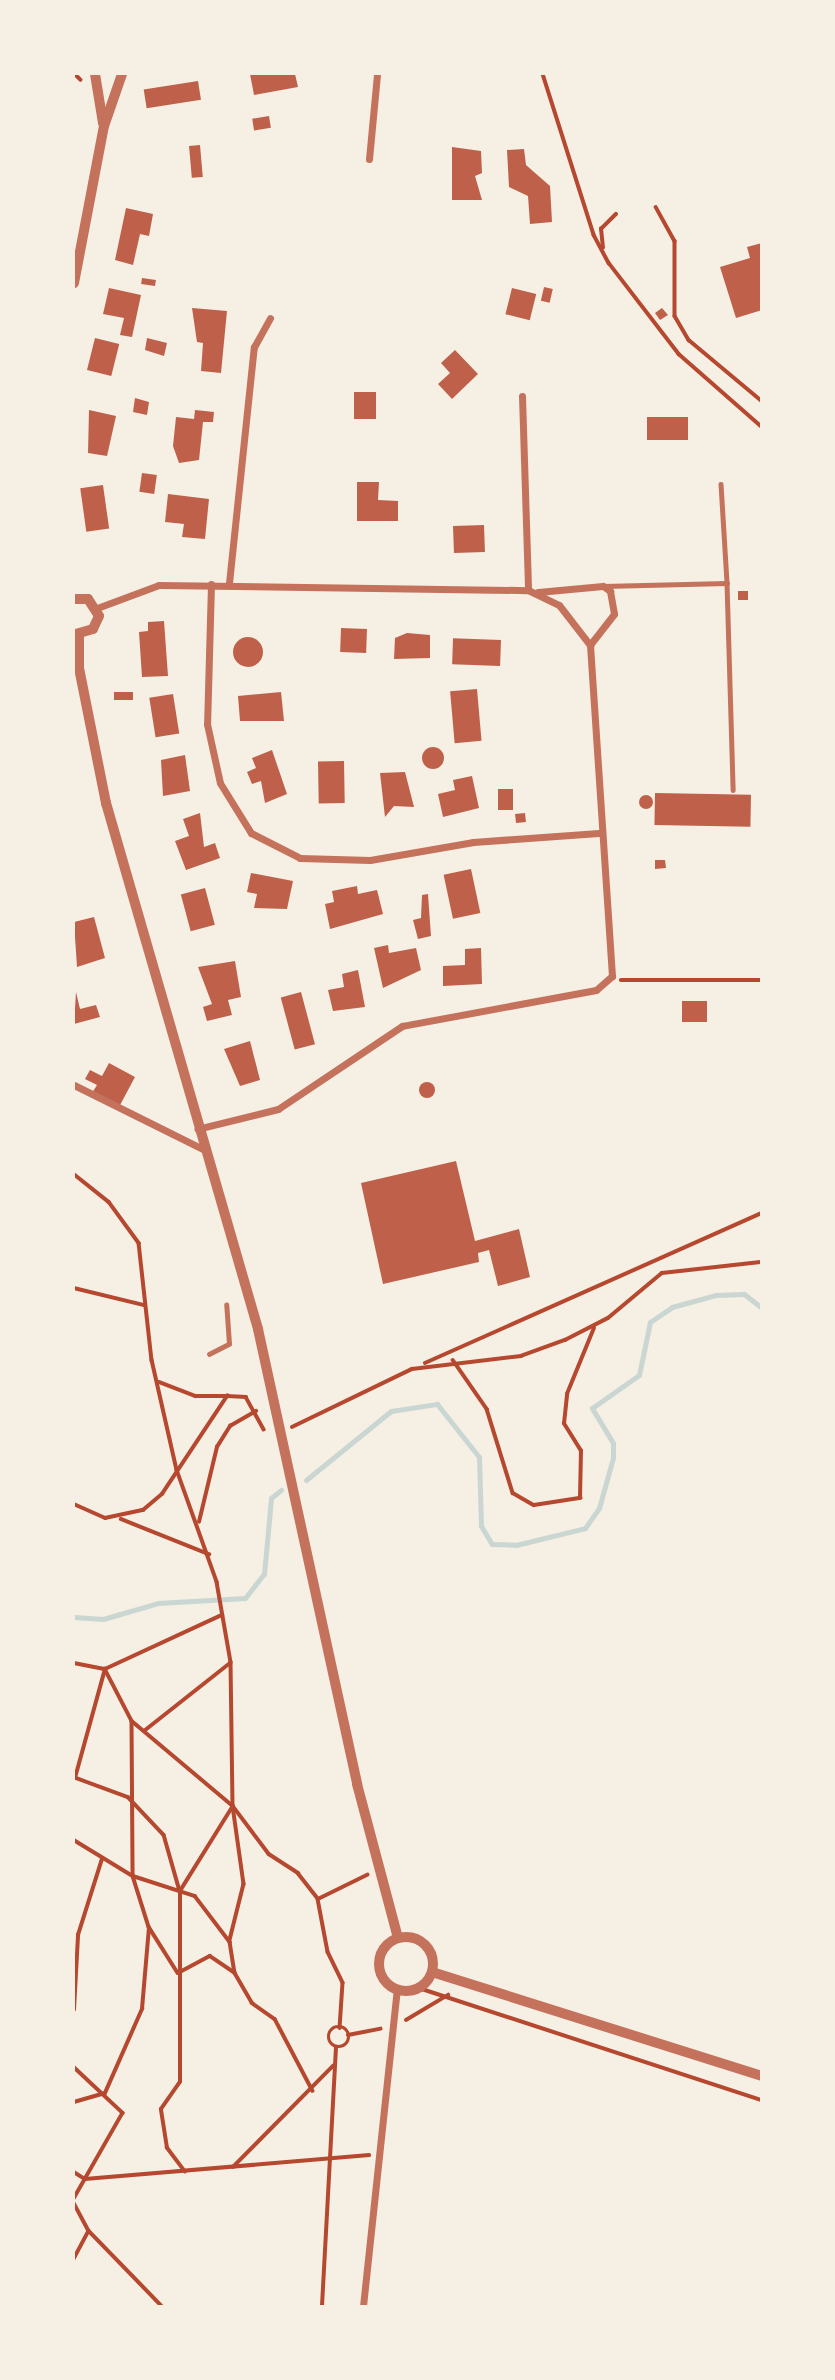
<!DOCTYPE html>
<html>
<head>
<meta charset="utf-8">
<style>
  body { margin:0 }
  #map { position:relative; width:835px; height:2380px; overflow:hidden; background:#f6efe4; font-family:Quicksand,sans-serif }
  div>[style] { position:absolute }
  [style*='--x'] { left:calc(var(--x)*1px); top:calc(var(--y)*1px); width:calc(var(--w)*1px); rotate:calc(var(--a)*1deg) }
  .stream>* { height:5px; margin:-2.5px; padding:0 2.5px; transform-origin:2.5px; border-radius:2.5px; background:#c9d6d2 }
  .building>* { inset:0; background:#bf614a; transform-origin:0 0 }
  .round { border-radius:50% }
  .path>* { height:3.5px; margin:-1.75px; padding:0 1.75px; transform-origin:1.75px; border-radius:1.75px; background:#b5482f }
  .path>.ring { margin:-1.75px; padding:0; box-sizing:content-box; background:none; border:3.5px solid #b5482f; border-radius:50% }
  .service>* { height:4.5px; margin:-2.25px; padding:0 2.25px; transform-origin:2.25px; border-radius:2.25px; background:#c5725c }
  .minor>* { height:7px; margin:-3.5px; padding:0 3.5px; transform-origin:3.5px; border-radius:3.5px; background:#c5725c }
  .tertiary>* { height:10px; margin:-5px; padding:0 5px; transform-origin:5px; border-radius:5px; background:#c5725c }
  .tertiary>.ring { margin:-5px; padding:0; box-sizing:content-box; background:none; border:10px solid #c5725c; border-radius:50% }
  span { translate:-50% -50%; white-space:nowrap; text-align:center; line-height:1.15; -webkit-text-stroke:7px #f6efe4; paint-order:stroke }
  .frame { position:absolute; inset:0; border:75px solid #f6efe4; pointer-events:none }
</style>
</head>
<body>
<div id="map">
  <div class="stream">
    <div style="--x:306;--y:1480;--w:109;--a:-39.1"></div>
    <div style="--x:391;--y:1411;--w:47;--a:-8.7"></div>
    <div style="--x:437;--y:1404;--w:68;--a:51.6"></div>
    <div style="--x:479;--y:1457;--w:69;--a:88.3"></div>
    <div style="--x:481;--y:1526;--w:21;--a:59"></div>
    <div style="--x:492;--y:1544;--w:24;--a:2"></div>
    <div style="--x:516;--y:1545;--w:71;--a:-13.8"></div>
    <div style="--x:585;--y:1528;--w:24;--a:-55"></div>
    <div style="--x:599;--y:1508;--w:52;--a:-74.4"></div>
    <div style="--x:613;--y:1458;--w:15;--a:-90"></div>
    <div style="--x:613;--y:1443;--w:41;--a:-121"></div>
    <div style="--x:592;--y:1408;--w:57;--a:-35.1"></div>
    <div style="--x:639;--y:1375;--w:54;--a:-78.3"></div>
    <div style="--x:650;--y:1322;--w:27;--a:-34"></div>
    <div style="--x:672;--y:1307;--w:46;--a:-15.3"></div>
    <div style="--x:716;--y:1295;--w:28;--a:-2"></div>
    <div style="--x:744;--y:1294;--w:23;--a:38"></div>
    <div style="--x:74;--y:1617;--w:29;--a:4"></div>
    <div style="--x:103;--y:1619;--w:57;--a:-16.2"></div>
    <div style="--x:158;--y:1603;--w:87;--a:-3.3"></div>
    <div style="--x:245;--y:1598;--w:31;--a:-52"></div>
    <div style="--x:264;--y:1574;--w:76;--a:-84.7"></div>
    <div style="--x:271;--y:1498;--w:13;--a:-39"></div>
  </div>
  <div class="building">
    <div style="clip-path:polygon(250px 74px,295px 74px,298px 87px,254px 95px)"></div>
    <div style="left:198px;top:81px;width:19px;height:55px;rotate:81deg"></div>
    <div style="left:269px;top:116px;width:12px;height:17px;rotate:81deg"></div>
    <div style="left:200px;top:145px;width:32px;height:11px;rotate:85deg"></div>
    <div style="clip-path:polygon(452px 147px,481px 151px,482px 173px,475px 176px,482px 200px,452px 200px)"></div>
    <div style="clip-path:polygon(524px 149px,526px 165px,550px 186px,552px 222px,530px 224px,528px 196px,509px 187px,507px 150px)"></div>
    <div style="clip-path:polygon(126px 208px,153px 214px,149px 236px,140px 234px,133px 265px,115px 260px)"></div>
    <div style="clip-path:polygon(762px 243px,762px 310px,736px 318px,720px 267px,750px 258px,747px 247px)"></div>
    <div style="left:142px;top:278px;width:14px;height:6px;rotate:8deg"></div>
    <div style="left:544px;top:287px;width:9px;height:14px;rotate:13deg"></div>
    <div style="clip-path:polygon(109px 288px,141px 295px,132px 337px,120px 335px,124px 318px,103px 314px)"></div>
    <div style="left:512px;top:288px;width:25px;height:27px;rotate:14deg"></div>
    <div style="clip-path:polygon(192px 308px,227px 311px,221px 373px,201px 371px,203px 343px,197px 342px)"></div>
    <div style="clip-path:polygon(662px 308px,668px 315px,660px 320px,655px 313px)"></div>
    <div style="left:95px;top:338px;width:25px;height:33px;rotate:14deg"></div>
    <div style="clip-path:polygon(147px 338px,167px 343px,164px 356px,145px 350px)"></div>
    <div style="clip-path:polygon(455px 350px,478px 374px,452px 399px,438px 384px,450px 373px,441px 363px)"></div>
    <div style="left:354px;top:392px;width:22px;height:27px"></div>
    <div style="clip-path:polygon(135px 398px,149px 402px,147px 415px,133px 412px)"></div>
    <div style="clip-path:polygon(89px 410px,116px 416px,107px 456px,88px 453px)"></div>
    <div style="clip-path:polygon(195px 410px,214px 412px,213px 422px,203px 422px,199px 460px,179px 463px,173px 446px,176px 417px,194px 419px)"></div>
    <div style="left:688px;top:417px;width:23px;height:41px;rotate:90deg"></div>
    <div style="left:142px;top:473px;width:15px;height:19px;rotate:8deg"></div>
    <div style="clip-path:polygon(357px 482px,379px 482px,378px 500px,398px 501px,398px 521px,357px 521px)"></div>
    <div style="left:103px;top:485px;width:44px;height:23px;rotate:82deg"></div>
    <div style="clip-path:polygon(168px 494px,209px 499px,205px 539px,182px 537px,184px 524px,165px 522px)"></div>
    <div style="left:484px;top:525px;width:27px;height:31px;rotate:88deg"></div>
    <div style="left:738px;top:591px;width:10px;height:9px"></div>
    <div style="clip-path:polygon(164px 621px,168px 676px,142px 677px,139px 632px,148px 631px,148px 622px)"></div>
    <div style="left:341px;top:628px;width:26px;height:24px;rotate:2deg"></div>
    <div style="clip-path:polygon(407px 633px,430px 635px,430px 658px,394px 659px,395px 638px)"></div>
    <div class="round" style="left:233px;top:637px;width:30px;height:30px"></div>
    <div style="left:501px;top:640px;width:26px;height:48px;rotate:92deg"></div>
    <div style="left:477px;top:689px;width:52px;height:27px;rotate:85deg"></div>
    <div style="left:133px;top:692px;width:8px;height:19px;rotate:90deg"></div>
    <div style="clip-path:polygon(281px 692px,284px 721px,240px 721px,238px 696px)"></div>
    <div style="left:173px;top:694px;width:40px;height:24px;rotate:81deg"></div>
    <div class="round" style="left:422px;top:747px;width:22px;height:22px"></div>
    <div style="clip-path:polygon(272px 750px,287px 794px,265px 803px,261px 781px,252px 784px,247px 772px,256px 768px,252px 758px)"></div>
    <div style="clip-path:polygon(185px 755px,190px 791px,163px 796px,161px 760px)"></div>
    <div style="left:344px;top:761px;width:42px;height:26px;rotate:89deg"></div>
    <div style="clip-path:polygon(405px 772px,414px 807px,394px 806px,385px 817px,380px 773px)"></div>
    <div style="clip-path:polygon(472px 776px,479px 808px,443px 817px,438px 794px,455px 790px,453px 780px)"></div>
    <div style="left:498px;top:789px;width:15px;height:21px"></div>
    <div style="left:655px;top:793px;width:96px;height:32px;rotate:1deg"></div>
    <div class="round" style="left:639px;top:795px;width:14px;height:14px"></div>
    <div style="clip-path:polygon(200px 813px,204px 847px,215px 843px,220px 858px,186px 870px,175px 841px,189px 836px,183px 819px)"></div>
    <div style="left:525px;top:813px;width:9px;height:10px;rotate:84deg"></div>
    <div style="clip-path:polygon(655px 860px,665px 860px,666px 868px,655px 869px)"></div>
    <div style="left:471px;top:869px;width:45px;height:28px;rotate:78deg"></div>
    <div style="clip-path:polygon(251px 873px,293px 881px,287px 909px,254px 908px,257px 894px,247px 892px)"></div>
    <div style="clip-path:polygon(357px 886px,358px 894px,377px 890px,383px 914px,330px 929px,325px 904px,334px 902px,332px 891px)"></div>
    <div style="left:205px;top:888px;width:38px;height:25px;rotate:75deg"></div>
    <div style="clip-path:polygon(428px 894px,431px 936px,418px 939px,413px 920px,421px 918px,422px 895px)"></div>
    <div style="clip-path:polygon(94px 917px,105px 958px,77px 967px,74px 922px)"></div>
    <div style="clip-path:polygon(388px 945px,389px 953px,416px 948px,421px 970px,383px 988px,374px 948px)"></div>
    <div style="clip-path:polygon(481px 948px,482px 984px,443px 986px,443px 966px,465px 965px,465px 949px)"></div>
    <div style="clip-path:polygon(235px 961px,241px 997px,228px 1000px,232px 1015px,207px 1021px,203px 1007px,212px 1004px,198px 967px)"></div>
    <div style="clip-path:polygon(358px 970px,365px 1007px,333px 1011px,328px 990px,344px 987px,342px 974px)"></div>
    <div style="clip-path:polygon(76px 992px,80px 1009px,96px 1005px,100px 1017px,74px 1024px)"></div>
    <div style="left:301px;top:992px;width:54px;height:21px;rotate:75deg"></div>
    <div style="left:682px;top:1001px;width:25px;height:21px"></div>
    <div style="clip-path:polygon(250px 1041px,260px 1080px,240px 1086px,224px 1049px)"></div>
    <div style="clip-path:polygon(109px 1063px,135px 1077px,119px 1107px,92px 1093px,97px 1085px,85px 1079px,90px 1070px,102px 1076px)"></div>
    <div class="round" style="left:419px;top:1082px;width:16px;height:16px"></div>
    <div style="clip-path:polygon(456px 1161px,475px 1241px,519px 1229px,530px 1277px,498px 1286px,489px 1250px,478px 1253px,479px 1262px,383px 1284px,361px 1183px)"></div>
  </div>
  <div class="path">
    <div style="--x:75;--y:74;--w:8;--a:45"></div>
    <div style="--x:543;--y:74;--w:169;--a:72.4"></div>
    <div style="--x:594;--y:235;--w:32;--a:62"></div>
    <div style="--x:609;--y:263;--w:115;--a:52.4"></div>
    <div style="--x:679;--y:354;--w:111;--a:41.3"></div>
    <div style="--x:656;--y:207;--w:39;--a:61"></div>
    <div style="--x:675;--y:241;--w:75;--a:90"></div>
    <div style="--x:675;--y:316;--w:28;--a:60"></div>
    <div style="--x:689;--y:340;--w:95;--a:39.9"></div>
    <div style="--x:603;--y:248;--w:19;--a:-96"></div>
    <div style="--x:601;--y:229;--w:21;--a:-45"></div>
    <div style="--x:621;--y:980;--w:141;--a:0"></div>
    <div style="--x:74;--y:1174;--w:45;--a:38.7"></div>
    <div style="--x:109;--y:1202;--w:51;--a:53.8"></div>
    <div style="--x:139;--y:1243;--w:118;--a:83.7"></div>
    <div style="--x:152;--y:1360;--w:113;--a:77.2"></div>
    <div style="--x:177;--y:1470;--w:119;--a:70.3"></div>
    <div style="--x:217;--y:1582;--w:81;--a:80.1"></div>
    <div style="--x:231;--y:1662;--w:144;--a:89.2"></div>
    <div style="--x:233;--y:1806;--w:60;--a:53.1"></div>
    <div style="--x:269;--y:1854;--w:35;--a:33"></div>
    <div style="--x:298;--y:1873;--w:33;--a:52"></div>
    <div style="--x:318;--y:1899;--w:54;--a:79.3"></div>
    <div style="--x:328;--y:1952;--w:34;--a:64"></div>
    <div style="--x:343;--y:1983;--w:45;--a:93.8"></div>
    <div style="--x:74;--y:1288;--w:72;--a:13.7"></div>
    <div style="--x:453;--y:1360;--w:60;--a:55.2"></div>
    <div style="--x:487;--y:1409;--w:88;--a:72.8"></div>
    <div style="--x:513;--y:1493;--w:24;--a:30"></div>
    <div style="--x:534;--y:1505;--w:47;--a:-8.7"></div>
    <div style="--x:580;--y:1498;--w:47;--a:-88.8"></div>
    <div style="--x:581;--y:1451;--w:32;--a:-122"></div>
    <div style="--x:564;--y:1424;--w:30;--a:-84"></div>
    <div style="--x:567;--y:1394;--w:71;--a:-67.8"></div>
    <div style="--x:425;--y:1363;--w:369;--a:-24"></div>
    <div style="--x:159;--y:1382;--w:39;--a:21"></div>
    <div style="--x:195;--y:1396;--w:30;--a:0"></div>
    <div style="--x:292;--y:1427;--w:133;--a:-25.8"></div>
    <div style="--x:412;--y:1369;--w:110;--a:-6.8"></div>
    <div style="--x:521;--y:1356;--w:47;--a:-20"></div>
    <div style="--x:565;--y:1340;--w:48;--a:-27.1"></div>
    <div style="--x:608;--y:1318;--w:70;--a:-39.8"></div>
    <div style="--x:662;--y:1273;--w:101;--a:-6.3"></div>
    <div style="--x:74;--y:1504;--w:34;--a:24"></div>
    <div style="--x:105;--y:1518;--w:39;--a:-12"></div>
    <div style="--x:143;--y:1510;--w:25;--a:-40"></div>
    <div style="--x:162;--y:1494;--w:118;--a:-56.4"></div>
    <div style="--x:227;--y:1396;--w:19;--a:3"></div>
    <div style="--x:246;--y:1397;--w:37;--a:61"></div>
    <div style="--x:121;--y:1519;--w:95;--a:21.7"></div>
    <div style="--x:199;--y:1522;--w:77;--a:-76.5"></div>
    <div style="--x:217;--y:1447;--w:25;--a:-58"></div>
    <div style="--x:230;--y:1426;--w:30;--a:-30"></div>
    <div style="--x:74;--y:1663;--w:32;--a:11"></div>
    <div style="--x:105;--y:1669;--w:59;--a:62.6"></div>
    <div style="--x:132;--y:1721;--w:132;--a:40.1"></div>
    <div style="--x:233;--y:1806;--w:79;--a:82"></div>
    <div style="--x:244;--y:1884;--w:58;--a:104"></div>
    <div style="--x:132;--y:1721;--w:155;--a:89.6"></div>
    <div style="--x:133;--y:1876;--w:53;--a:72.6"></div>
    <div style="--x:149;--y:1927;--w:54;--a:57.8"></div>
    <div style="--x:178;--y:1973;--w:36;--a:-28"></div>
    <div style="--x:210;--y:1956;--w:30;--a:34"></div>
    <div style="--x:144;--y:1731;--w:110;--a:-38.3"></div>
    <div style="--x:75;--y:1778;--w:113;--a:-74.6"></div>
    <div style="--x:105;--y:1669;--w:129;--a:-24.8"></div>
    <div style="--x:76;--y:1778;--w:55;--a:20.1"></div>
    <div style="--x:128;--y:1797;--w:52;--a:46.5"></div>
    <div style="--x:164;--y:1835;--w:58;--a:74.1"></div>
    <div style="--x:74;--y:1840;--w:69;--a:31.4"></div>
    <div style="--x:133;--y:1876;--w:65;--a:17.9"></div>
    <div style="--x:195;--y:1896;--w:58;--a:52.7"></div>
    <div style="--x:230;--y:1942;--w:31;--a:81"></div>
    <div style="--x:235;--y:1973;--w:34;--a:60"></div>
    <div style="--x:252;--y:2003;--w:28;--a:35"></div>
    <div style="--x:275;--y:2019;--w:81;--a:62.2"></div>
    <div style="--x:318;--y:1899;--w:55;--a:-26.1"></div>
    <div style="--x:419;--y:1988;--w:361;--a:18.1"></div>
    <div style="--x:74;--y:2010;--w:75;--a:-86.9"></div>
    <div style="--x:78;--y:1935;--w:80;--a:-72.5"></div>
    <div style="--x:406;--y:2020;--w:49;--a:-30.8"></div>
    <div class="ring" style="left:329px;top:2027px;width:16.5px;height:16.5px"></div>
    <div style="--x:348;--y:2035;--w:33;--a:-11"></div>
    <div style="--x:74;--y:2067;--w:67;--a:43.2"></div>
    <div style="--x:123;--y:2113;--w:99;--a:119.7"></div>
    <div style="--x:105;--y:2093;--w:92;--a:-66.2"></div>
    <div style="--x:142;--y:2009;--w:81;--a:-85.1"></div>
    <div style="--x:74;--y:2102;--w:32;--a:-16"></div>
    <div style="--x:233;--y:2167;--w:142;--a:-45.3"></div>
    <div style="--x:74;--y:2172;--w:13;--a:32"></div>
    <div style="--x:85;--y:2179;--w:285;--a:-4.8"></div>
    <div style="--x:185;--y:2172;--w:30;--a:-127"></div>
    <div style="--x:167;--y:2148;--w:39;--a:-99"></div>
    <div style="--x:161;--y:2109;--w:33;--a:-55"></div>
    <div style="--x:180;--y:2082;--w:191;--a:-90"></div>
    <div style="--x:180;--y:1891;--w:100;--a:-58.1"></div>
    <div style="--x:74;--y:2203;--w:32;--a:62"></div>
    <div style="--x:89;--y:2231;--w:32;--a:118"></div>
    <div style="--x:89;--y:2231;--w:105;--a:45.8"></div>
    <div style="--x:322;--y:2306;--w:259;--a:-86.9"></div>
  </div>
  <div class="service">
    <div style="--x:721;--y:484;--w:99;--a:86.5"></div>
    <div style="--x:603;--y:586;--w:124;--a:-1.4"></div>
    <div style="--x:727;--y:583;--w:207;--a:88.3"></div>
    <div style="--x:209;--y:1354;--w:22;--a:-27"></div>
    <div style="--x:229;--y:1344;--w:39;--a:-94"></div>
  </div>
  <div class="minor">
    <div style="--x:369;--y:159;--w:85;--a:-84.6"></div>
    <div style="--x:522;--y:396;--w:194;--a:88.2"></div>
    <div style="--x:229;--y:583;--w:237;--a:-84"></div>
    <div style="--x:254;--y:347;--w:33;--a:-61"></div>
    <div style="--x:211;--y:584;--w:140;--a:91.6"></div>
    <div style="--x:207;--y:724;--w:60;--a:77.6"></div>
    <div style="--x:220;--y:783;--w:59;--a:58.2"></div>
    <div style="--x:251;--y:833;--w:55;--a:27"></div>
    <div style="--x:300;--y:858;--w:70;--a:1.6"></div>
    <div style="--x:370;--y:860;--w:105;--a:-9.9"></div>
    <div style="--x:473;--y:842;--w:126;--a:-4.1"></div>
    <div style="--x:538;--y:592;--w:65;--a:-5.3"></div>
    <div style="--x:603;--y:586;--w:9;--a:36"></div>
    <div style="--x:610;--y:591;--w:23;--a:80"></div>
    <div style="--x:614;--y:614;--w:39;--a:128"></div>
    <div style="--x:97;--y:608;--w:66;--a:-20.4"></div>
    <div style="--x:159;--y:585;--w:369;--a:0.8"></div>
    <div style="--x:528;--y:590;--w:34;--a:26"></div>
    <div style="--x:559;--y:605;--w:51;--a:52.2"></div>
    <div style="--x:590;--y:645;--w:332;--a:86.2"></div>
    <div style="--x:612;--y:976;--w:21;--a:139"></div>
    <div style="--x:596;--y:990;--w:197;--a:169.5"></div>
    <div style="--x:402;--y:1026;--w:149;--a:146.2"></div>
    <div style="--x:278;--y:1109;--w:83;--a:166.1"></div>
    <div style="--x:74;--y:1085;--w:144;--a:26.4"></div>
    <div style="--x:363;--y:2306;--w:318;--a:-83.9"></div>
  </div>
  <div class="tertiary">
    <div style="--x:95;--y:74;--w:50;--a:80.7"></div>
    <div style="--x:74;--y:283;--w:160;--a:-79.2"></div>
    <div style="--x:104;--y:126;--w:55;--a:-70.9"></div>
    <div style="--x:74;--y:599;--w:14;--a:0"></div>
    <div style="--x:88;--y:599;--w:20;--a:57"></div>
    <div style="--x:99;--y:616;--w:14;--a:115"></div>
    <div style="--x:93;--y:629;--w:19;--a:164"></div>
    <div style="--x:79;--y:635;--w:33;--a:90"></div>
    <div style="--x:79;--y:668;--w:138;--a:78.7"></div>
    <div style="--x:106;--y:803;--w:548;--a:73.88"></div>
    <div style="--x:258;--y:1329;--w:466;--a:77.7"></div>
    <div style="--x:357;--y:1784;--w:159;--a:75.1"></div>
    <div class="ring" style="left:379px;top:1937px;width:44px;height:44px"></div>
    <div style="--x:432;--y:1972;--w:346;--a:17.5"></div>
  </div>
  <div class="frame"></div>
</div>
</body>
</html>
